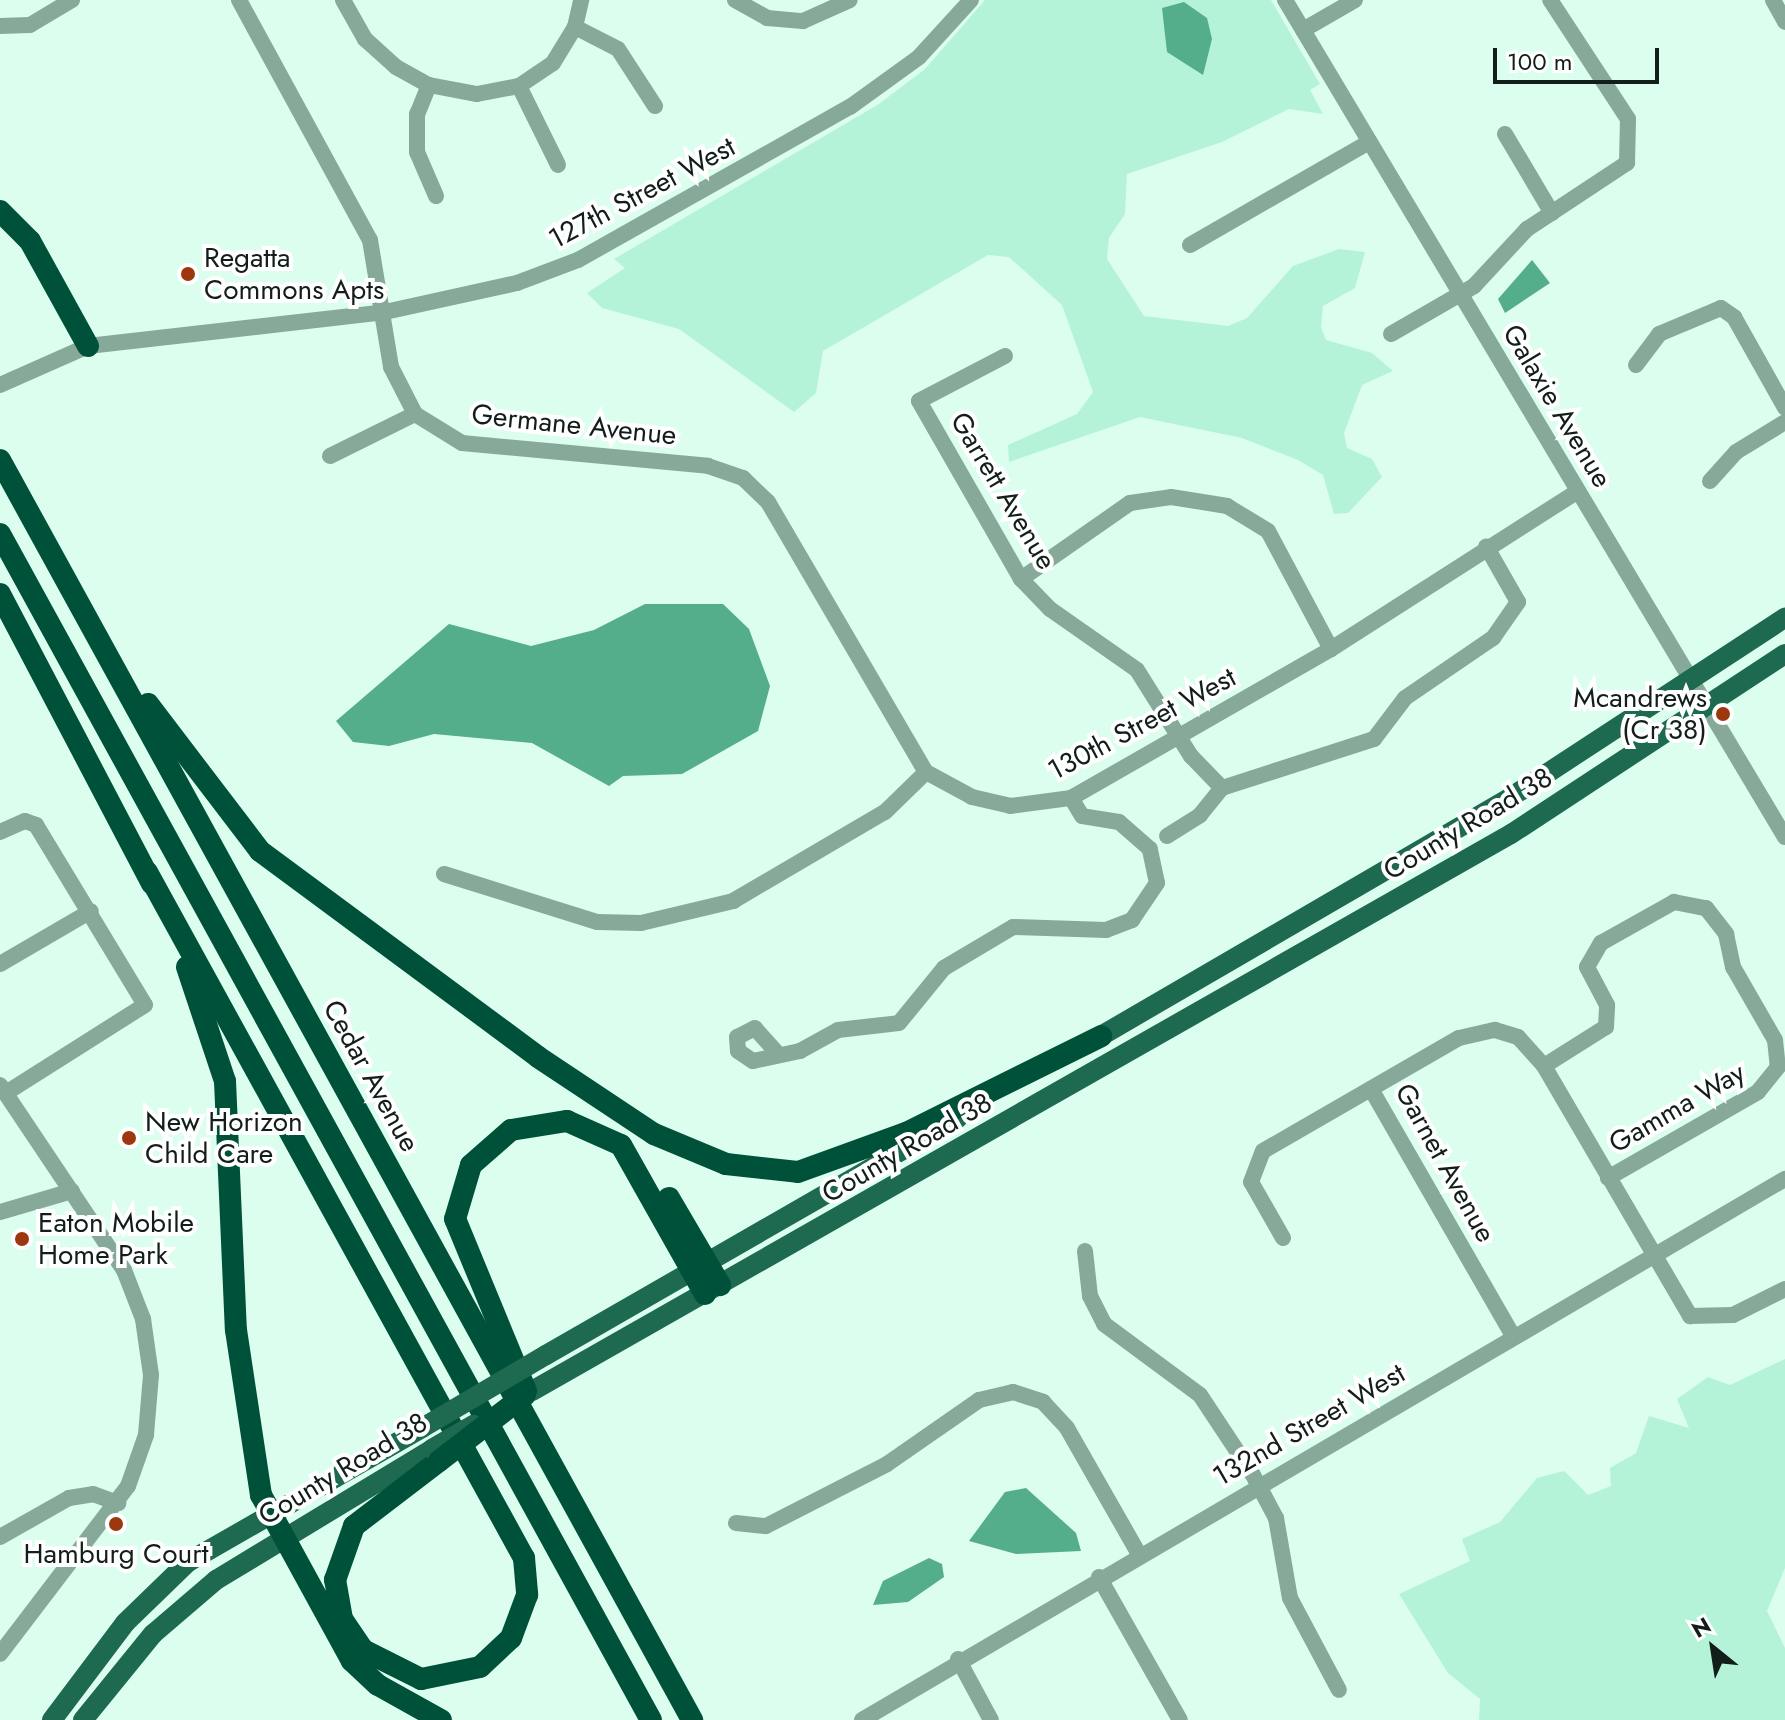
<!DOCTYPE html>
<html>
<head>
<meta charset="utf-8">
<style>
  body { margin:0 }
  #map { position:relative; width:1785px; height:1720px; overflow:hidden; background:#dbfeee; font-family:Jost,sans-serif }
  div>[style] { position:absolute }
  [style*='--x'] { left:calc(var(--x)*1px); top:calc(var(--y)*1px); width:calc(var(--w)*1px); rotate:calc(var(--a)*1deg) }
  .green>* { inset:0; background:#b5f3d8 }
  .water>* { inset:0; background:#54ad8b }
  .minor>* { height:16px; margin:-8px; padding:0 8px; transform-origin:8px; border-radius:8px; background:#86a999 }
  .major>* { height:20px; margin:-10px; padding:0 10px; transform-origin:10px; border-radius:10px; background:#1d6a50 }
  .highway>* { height:22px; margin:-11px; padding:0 11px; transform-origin:11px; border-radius:11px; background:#005139 }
  .major-bridge>* { height:20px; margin:-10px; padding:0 10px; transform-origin:10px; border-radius:10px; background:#1d6a50 }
  .highway-bridge>* { height:22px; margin:-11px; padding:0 11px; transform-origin:11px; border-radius:11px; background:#005139 }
  .dots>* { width:22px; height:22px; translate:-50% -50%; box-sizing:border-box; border:4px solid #fff; border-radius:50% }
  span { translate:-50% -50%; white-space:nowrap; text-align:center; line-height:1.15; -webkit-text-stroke:8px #fff; paint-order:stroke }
  .street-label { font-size:28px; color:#121e19 }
  .poi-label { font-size:28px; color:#121e19 }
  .left { translate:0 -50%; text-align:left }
  .right { translate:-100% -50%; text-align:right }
  .north { position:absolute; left:1673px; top:1608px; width:80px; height:80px; -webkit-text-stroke:6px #fff; paint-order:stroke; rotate:330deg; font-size:22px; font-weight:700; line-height:32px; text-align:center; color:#121e19 }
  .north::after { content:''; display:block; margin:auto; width:28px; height:36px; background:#121e19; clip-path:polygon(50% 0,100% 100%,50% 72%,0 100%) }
  .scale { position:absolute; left:1493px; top:48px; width:166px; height:36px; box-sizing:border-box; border:4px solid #121e19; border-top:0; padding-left:10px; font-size:24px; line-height:28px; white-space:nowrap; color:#121e19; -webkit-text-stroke:6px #fff; paint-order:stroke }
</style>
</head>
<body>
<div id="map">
  <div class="green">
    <div style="clip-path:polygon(985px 0,1271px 0,1320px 84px,1310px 90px,1323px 114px,1289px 109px,1222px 142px,1127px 174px,1125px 214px,1109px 238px,1107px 259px,1144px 316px,1228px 326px,1247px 318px,1293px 266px,1339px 249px,1365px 252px,1355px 288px,1323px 306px,1321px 327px,1326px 340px,1372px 353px,1393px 371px,1362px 385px,1344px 433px,1347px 448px,1372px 459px,1382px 477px,1348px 513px,1334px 514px,1323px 475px,1298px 460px,1242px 438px,1140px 417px,1009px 462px,1008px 445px,1077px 414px,1093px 392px,1062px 305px,1009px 257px,988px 255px,823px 351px,816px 393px,794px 412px,679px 329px,602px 308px,587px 293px,625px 268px,614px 259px,879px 104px,925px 69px)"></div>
    <div style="clip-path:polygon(1785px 1359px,1785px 1568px,1767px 1611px,1785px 1648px,1785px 1720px,1479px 1720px,1480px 1699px,1448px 1673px,1399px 1594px,1470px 1561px,1462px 1539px,1500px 1522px,1537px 1478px,1564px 1471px,1588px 1495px,1611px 1486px,1610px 1468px,1636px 1453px,1649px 1416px,1689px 1428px,1677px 1399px,1708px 1377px,1730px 1385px)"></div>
  </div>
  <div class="water">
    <div style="clip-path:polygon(1184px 2px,1207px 18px,1212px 39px,1203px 75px,1167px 52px,1162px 8px)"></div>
    <div style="clip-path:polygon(1532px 260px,1550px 283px,1505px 313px,1498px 299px)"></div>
    <div style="clip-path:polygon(645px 604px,723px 604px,749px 629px,770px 686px,758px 731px,682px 774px,623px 776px,609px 786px,532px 743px,434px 734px,389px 746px,353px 742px,336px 721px,449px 624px,531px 646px,594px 630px)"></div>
    <div style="clip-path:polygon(1026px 1488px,1076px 1533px,1081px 1551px,1016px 1554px,969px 1541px,1005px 1492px)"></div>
    <div style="clip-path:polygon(929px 1558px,942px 1564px,944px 1577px,908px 1602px,873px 1605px,883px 1581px)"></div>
  </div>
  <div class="minor">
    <div style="--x:239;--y:0;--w:273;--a:61.4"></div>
    <div style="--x:370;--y:240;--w:129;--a:80.6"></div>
    <div style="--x:391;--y:367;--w:53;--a:62.9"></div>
    <div style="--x:415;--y:414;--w:55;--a:31.7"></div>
    <div style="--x:462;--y:443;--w:247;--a:5.3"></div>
    <div style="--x:708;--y:466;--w:37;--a:19"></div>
    <div style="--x:743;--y:478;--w:35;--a:44"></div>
    <div style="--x:768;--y:502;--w:313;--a:59.7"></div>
    <div style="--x:343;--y:0;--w:45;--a:60.6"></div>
    <div style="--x:365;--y:39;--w:42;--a:42.1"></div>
    <div style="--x:396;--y:67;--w:38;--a:29"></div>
    <div style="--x:429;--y:85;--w:49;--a:10.6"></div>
    <div style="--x:477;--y:94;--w:43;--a:-10.8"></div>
    <div style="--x:519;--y:86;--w:41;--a:-34.1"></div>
    <div style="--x:553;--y:63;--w:42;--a:-58.6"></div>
    <div style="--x:575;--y:27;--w:28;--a:-77"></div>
    <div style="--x:735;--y:0;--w:37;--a:29"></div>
    <div style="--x:767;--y:18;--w:36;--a:5"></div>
    <div style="--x:803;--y:21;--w:51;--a:-24.1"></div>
    <div style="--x:1285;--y:0;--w:975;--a:59.15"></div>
    <div style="--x:1773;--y:0;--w:25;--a:61"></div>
    <div style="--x:0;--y:26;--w:30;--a:-2"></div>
    <div style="--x:30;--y:25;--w:49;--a:-30.8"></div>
    <div style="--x:575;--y:27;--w:48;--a:27.1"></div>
    <div style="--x:618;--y:49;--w:68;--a:57"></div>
    <div style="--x:1303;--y:30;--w:60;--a:-30"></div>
    <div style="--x:429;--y:85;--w:31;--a:112"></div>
    <div style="--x:417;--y:114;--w:38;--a:90"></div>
    <div style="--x:417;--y:152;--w:48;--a:66.6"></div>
    <div style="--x:519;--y:86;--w:88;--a:63.7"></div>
    <div style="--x:1505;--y:134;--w:92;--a:59.3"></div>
    <div style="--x:1190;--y:245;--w:207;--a:-29.9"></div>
    <div style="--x:1391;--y:334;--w:96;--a:-30"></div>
    <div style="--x:1474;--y:286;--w:78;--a:-47.1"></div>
    <div style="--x:1527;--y:229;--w:120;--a:-33.4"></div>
    <div style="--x:1627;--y:163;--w:44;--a:-88.7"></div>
    <div style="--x:1628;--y:119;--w:142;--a:-123.2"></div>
    <div style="--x:1005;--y:356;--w:97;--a:152.4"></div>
    <div style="--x:919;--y:401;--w:205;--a:60.2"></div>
    <div style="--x:1021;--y:579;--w:42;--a:46"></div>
    <div style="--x:1050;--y:609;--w:106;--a:35"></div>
    <div style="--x:1137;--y:670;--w:102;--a:57.9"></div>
    <div style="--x:1191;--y:756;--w:45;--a:45.9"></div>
    <div style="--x:1636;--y:365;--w:39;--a:-53"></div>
    <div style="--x:1659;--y:334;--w:67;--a:-22.8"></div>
    <div style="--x:1721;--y:308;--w:16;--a:35"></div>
    <div style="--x:1734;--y:317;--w:104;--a:60.7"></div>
    <div style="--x:0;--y:385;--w:96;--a:-23.9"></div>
    <div style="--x:88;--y:346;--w:299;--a:-6.5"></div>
    <div style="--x:385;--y:312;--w:135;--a:-12.4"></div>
    <div style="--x:517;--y:283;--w:65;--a:-20.7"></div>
    <div style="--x:578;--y:260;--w:312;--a:-29.4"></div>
    <div style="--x:850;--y:107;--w:85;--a:-35.9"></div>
    <div style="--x:919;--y:57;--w:77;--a:-47.6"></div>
    <div style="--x:330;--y:456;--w:95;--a:-26.3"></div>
    <div style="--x:1710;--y:481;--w:39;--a:-48"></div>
    <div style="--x:1736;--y:452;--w:57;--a:-31.5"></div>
    <div style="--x:1021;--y:579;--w:133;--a:-34.9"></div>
    <div style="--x:1130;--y:503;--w:41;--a:-8.3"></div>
    <div style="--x:1171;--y:497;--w:57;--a:9.1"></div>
    <div style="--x:1227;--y:506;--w:48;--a:31.4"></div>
    <div style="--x:1268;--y:531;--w:134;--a:61.9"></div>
    <div style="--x:1222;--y:788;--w:160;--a:-17.9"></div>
    <div style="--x:1374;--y:739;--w:51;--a:-52.9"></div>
    <div style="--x:1405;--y:698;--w:107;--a:-34.3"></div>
    <div style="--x:1493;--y:638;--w:44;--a:-55.2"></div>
    <div style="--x:1518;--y:602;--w:64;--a:-119.7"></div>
    <div style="--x:0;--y:832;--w:27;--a:-24"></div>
    <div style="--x:25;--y:821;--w:12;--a:20"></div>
    <div style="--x:36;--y:825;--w:210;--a:58.8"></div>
    <div style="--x:145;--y:1005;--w:165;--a:147.7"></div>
    <div style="--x:1167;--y:836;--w:39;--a:-32"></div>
    <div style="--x:1200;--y:815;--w:35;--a:-51"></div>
    <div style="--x:444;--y:874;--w:160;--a:17.4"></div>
    <div style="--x:597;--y:922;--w:44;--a:1.3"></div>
    <div style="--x:641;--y:923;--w:95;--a:-13.4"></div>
    <div style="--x:733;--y:901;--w:176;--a:-30.4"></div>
    <div style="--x:885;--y:812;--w:57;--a:-44.3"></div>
    <div style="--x:926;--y:772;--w:52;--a:28.5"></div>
    <div style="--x:972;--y:797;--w:39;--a:13"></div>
    <div style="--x:1010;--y:806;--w:62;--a:-7.5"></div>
    <div style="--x:1071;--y:798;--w:300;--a:-29.8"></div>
    <div style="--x:1331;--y:649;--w:293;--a:-32.6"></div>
    <div style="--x:0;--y:964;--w:105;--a:-30.2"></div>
    <div style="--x:779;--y:1055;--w:36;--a:-132"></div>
    <div style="--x:755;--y:1028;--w:20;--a:153"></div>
    <div style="--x:737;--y:1037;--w:14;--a:86"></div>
    <div style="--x:738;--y:1051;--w:18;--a:34"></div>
    <div style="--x:753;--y:1061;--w:48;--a:-12"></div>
    <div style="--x:800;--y:1051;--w:43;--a:-28.9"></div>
    <div style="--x:838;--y:1030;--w:61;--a:-6.5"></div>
    <div style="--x:899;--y:1023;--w:71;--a:-50.7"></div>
    <div style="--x:944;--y:968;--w:80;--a:-30.7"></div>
    <div style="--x:1013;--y:927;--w:93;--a:1.8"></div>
    <div style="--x:1106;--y:930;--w:28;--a:-21"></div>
    <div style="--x:1132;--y:920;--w:45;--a:-56"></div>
    <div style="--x:1157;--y:883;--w:35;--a:-102"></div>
    <div style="--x:1150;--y:849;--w:41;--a:-138.9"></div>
    <div style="--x:1119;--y:822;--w:37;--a:-171"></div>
    <div style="--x:1082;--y:816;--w:21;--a:-121"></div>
    <div style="--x:1544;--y:1066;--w:73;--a:-32.2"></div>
    <div style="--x:1606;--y:1027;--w:22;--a:-87"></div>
    <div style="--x:1607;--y:1005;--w:43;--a:-117.8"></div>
    <div style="--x:1587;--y:967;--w:28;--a:-60"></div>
    <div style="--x:1601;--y:943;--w:84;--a:-29.3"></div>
    <div style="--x:1674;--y:902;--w:33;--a:11"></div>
    <div style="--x:1706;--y:908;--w:33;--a:52"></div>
    <div style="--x:1726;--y:934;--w:34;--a:78"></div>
    <div style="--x:1733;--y:967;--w:84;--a:60.1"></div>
    <div style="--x:1775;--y:1040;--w:27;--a:84"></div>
    <div style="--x:1778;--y:1067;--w:32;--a:129"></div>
    <div style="--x:1758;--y:1092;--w:173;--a:150.2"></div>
    <div style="--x:0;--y:1085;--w:223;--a:56.2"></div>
    <div style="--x:124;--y:1270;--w:53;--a:68.8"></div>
    <div style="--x:143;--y:1319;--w:57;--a:81.9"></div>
    <div style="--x:151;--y:1375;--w:60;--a:94.8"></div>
    <div style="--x:146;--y:1435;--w:54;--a:109.4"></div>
    <div style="--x:128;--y:1486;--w:211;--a:127.3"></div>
    <div style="--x:1371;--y:1089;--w:285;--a:60.1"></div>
    <div style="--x:0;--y:1212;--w:75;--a:-16.3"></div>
    <div style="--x:1283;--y:1238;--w:64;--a:-119.7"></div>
    <div style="--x:1251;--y:1182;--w:33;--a:-69"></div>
    <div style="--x:1263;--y:1151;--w:226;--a:-30"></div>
    <div style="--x:1459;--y:1038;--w:37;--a:-13"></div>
    <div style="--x:1495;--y:1030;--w:24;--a:17"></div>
    <div style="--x:1518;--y:1037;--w:39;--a:48"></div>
    <div style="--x:1544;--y:1066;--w:290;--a:59.7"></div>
    <div style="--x:1690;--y:1316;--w:43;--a:-1.3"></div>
    <div style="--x:1733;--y:1315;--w:58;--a:-26.6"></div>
    <div style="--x:1085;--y:1251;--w:45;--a:83.7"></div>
    <div style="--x:1090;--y:1296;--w:31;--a:63"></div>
    <div style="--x:1104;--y:1324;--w:119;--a:36.5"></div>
    <div style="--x:1200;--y:1395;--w:96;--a:56.5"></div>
    <div style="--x:1253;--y:1475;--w:49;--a:61.9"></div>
    <div style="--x:1276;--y:1518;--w:81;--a:80.1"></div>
    <div style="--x:1290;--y:1598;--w:104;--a:62"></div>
    <div style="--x:736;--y:1523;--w:30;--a:6"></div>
    <div style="--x:766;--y:1526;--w:136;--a:-27.1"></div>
    <div style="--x:887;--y:1464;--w:112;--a:-34.8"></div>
    <div style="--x:979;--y:1400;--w:35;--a:-13"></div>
    <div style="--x:1013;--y:1392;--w:32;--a:18"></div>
    <div style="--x:1043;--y:1402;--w:35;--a:47"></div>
    <div style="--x:1067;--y:1428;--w:145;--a:60.3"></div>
    <div style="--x:0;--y:1537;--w:79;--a:-29.5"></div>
    <div style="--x:69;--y:1498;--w:24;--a:-9"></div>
    <div style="--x:93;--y:1494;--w:27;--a:20"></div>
    <div style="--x:1099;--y:1577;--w:164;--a:60.5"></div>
    <div style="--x:958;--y:1659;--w:69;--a:61.6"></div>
    <div style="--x:862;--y:1720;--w:1070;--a:-30.38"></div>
  </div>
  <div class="major">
    <div style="--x:1087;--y:1044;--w:494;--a:-30.2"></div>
    <div style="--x:1514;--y:795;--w:324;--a:-33.2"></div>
    <div style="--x:546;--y:1355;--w:475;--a:-29.9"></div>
    <div style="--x:532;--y:1391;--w:1126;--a:-29.64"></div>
    <div style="--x:1511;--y:834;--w:328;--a:-33.3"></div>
    <div style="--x:52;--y:1720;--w:121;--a:-53"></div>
    <div style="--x:125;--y:1623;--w:88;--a:-44.1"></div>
    <div style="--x:188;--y:1562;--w:270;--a:-29.8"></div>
    <div style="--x:83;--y:1720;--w:111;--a:-50.9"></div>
    <div style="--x:153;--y:1634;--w:83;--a:-40.6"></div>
    <div style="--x:216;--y:1580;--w:253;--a:-31.2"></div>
  </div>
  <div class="highway">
    <div style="--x:0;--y:211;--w:42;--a:45"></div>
    <div style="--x:30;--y:241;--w:120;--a:61.1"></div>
    <div style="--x:0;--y:460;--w:1438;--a:61.22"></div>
    <div style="--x:0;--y:534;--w:1353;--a:61.24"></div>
    <div style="--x:0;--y:594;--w:327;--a:62.3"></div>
    <div style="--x:148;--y:704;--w:185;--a:52.7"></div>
    <div style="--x:260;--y:851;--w:346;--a:36.5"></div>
    <div style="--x:538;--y:1057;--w:139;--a:33.6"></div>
    <div style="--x:654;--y:1134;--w:78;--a:22.6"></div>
    <div style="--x:726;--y:1164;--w:72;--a:6.3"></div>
    <div style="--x:798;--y:1172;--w:115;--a:-19.9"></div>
    <div style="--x:906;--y:1133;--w:218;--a:-26.4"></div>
    <div style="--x:147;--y:872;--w:783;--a:61.21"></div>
    <div style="--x:524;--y:1558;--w:37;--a:85"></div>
    <div style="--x:527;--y:1595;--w:46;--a:110.4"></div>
    <div style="--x:511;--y:1638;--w:42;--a:136.9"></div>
    <div style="--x:480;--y:1667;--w:60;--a:168.5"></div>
    <div style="--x:421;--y:1679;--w:65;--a:-153.4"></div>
    <div style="--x:363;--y:1650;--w:37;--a:-124"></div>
    <div style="--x:342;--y:1619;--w:40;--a:-100"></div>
    <div style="--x:335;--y:1580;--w:57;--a:-70.6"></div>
    <div style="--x:354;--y:1526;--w:107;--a:-37.4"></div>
    <div style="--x:187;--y:967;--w:120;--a:71.6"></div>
    <div style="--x:225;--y:1081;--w:249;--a:87.5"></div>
    <div style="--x:236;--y:1330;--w:167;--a:81.4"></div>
    <div style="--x:261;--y:1495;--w:189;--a:61.3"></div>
    <div style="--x:352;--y:1661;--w:35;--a:43"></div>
    <div style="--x:378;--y:1685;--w:72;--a:29.1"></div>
    <div style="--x:669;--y:1198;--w:101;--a:59.6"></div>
    <div style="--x:526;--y:1391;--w:186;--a:-112.4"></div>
    <div style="--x:455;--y:1219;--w:56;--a:-73.5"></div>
    <div style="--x:471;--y:1165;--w:53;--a:-41.2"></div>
    <div style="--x:511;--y:1130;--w:57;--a:-9.1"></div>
    <div style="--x:567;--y:1121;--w:59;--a:24"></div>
    <div style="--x:621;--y:1145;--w:171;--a:60.6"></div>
  </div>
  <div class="major-bridge">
    <div style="--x:422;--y:1428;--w:144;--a:-30.5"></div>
    <div style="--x:432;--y:1449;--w:48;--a:-30.3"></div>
  </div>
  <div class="highway-bridge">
    <div style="--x:439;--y:1461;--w:108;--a:-37.5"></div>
  </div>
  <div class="dots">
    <div style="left:188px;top:274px;background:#9d370d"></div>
    <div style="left:1723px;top:714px;background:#9d370d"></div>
    <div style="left:129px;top:1138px;background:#9d370d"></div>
    <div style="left:22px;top:1239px;background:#9d370d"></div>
    <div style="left:116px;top:1524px;background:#9d370d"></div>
  </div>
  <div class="street-label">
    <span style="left:642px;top:193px;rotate:-28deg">127th Street West</span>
    <span style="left:1557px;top:406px;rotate:59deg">Galaxie Avenue</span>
    <span style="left:574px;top:425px;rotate:6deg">Germane Avenue</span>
    <span style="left:1003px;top:491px;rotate:59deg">Garrett Avenue</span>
    <span style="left:1142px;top:724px;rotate:-28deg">130th Street West</span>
    <span style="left:1468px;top:824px;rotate:-31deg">County Road 38</span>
    <span style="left:371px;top:1076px;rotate:61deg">Cedar Avenue</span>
    <span style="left:1677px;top:1108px;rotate:-30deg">Gamma Way</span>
    <span style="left:907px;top:1148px;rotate:-30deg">County Road 38</span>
    <span style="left:1445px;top:1163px;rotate:61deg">Garnet Avenue</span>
    <span style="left:1309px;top:1425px;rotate:-30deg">132nd Street West</span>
    <span style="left:343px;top:1469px;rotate:-31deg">County Road 38</span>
  </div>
  <div class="poi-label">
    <span class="left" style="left:204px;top:274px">Regatta<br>Commons Apts</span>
    <span class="right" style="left:1707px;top:714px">Mcandrews<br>(Cr 38)</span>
    <span class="left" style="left:145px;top:1138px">New Horizon<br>Child Care</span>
    <span class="left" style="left:38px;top:1239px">Eaton Mobile<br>Home Park</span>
    <span style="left:116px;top:1554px">Hamburg Court</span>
  </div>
  <div class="north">N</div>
  <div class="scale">100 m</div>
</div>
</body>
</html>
